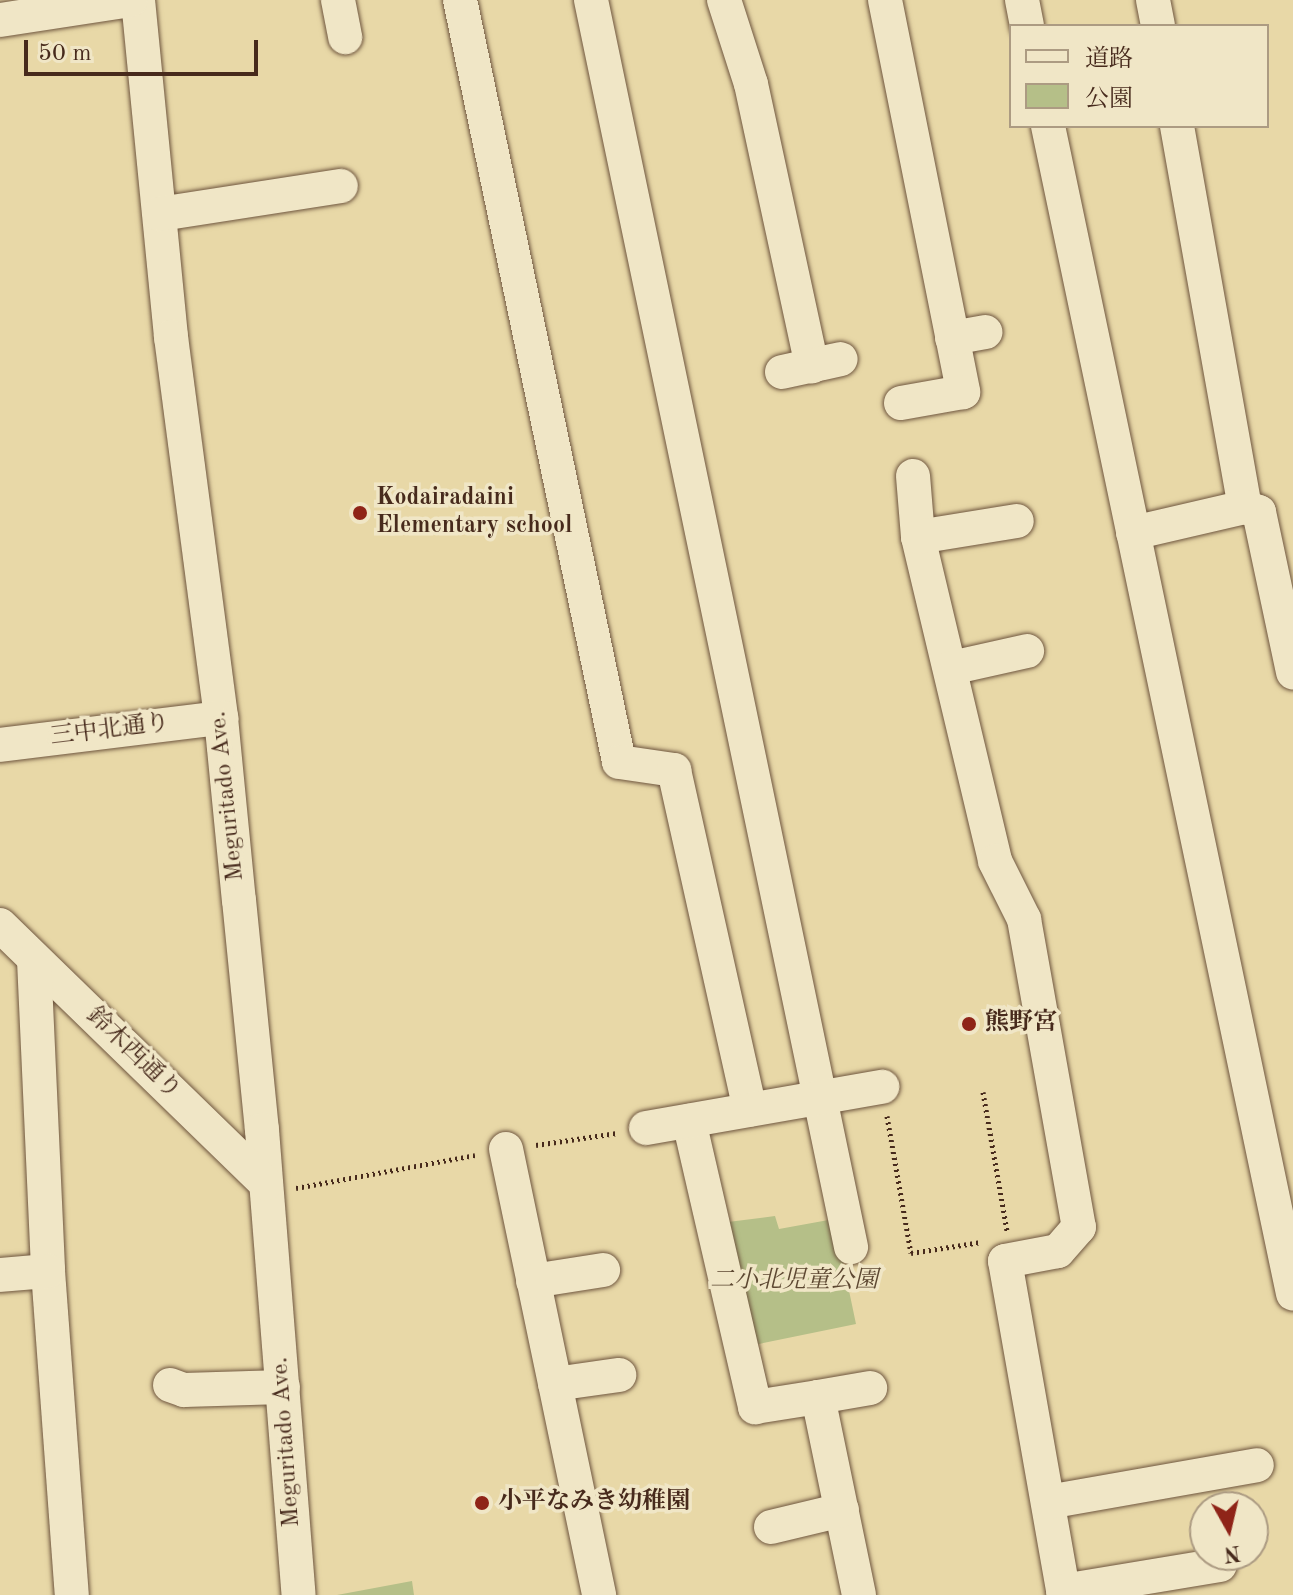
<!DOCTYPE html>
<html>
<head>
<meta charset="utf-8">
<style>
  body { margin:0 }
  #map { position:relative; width:1293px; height:1595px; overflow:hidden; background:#e8d8a7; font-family:"Old Standard TT","Noto Serif JP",serif }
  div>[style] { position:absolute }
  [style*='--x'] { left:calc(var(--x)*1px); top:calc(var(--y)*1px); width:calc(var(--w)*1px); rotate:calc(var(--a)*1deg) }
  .green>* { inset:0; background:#b5bf88 }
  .path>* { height:5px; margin-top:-2.5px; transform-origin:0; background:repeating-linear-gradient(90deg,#472a1c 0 2px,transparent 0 6px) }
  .roads { filter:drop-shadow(0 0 2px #6f563f) drop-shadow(0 0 2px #6f563f) }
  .minor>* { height:34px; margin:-17px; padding:0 17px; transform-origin:17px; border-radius:17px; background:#f0e6c6 }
  .dots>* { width:22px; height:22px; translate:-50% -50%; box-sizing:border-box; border:4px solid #f0e6c6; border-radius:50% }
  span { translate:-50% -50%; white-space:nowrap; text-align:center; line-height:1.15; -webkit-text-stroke:7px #f0e6c6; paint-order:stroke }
  .poi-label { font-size:24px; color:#472a1c; font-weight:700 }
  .left { translate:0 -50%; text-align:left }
  .street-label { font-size:24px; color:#472a1c }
  .park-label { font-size:24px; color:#5d4832; font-style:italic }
  .legend { position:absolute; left:1009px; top:24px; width:260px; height:104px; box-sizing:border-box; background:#f0e6c6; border:2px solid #ac9b82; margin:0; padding:10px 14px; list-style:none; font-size:24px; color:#472a1c }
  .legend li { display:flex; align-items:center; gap:16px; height:40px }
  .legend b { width:40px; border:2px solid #ac9b82 }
  .north { position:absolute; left:1189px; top:1491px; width:80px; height:80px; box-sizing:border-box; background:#f0e6c6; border:2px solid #ac9b82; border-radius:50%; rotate:172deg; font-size:22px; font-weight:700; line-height:32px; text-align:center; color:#472a1c }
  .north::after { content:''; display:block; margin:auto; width:28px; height:36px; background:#8f2418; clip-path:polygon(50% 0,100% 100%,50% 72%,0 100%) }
  .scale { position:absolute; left:24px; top:40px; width:234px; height:36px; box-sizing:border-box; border:4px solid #472a1c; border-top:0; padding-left:10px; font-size:24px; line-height:28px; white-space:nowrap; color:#472a1c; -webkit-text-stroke:6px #f0e6c6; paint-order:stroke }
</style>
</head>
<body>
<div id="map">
  <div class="green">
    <div style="clip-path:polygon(775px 1216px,779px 1229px,834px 1219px,856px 1324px,754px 1345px,728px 1222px)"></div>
    <div style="clip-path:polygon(412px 1581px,414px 1595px,337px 1595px)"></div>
  </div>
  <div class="path">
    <div style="--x:983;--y:1092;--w:141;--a:80.2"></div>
    <div style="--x:887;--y:1116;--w:139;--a:80.1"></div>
    <div style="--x:911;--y:1253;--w:71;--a:-8.9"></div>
    <div style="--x:536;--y:1145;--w:82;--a:-8.4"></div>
    <div style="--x:296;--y:1188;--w:182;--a:-10.4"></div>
  </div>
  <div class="roads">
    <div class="minor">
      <div style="--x:138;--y:0;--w:339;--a:84.4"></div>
      <div style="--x:171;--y:337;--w:384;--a:82.5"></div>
      <div style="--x:221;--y:718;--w:183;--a:84.4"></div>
      <div style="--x:239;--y:900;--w:231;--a:84.3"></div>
      <div style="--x:262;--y:1130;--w:466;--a:85.5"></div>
      <div style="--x:338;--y:0;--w:38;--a:79"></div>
      <div style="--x:460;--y:0;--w:778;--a:78.21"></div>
      <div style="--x:619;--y:762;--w:56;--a:8.3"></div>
      <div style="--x:674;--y:770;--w:348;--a:77.4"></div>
      <div style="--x:591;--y:0;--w:1274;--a:78.22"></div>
      <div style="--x:724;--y:0;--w:88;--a:72.2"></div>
      <div style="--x:751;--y:84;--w:289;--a:77.8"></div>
      <div style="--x:885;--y:0;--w:400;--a:78.7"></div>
      <div style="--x:963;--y:392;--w:63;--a:169.9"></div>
      <div style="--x:1022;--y:0;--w:26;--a:79"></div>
      <div style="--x:1153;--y:0;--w:26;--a:79"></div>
      <div style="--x:0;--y:20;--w:132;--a:-8.7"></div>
      <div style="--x:1048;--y:126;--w:1193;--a:78.15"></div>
      <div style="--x:1177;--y:126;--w:387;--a:79.9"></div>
      <div style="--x:1245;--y:507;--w:15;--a:20"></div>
      <div style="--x:1259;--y:512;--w:164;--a:78"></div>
      <div style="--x:160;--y:214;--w:183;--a:-8.8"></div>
      <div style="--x:952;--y:338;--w:34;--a:-10"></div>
      <div style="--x:782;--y:372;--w:60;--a:-12.4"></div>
      <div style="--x:913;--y:476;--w:61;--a:85.3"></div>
      <div style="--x:918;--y:537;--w:333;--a:76.6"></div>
      <div style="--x:995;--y:861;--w:65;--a:63.4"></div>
      <div style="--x:1024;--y:919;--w:313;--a:79.9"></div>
      <div style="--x:1079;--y:1227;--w:32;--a:131"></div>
      <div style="--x:1058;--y:1251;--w:54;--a:169.3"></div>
      <div style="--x:1005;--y:1261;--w:339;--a:80"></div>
      <div style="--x:1133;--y:533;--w:115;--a:-13.1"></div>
      <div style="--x:918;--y:537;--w:100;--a:-9.2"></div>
      <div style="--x:951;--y:668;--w:78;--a:-12.6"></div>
      <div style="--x:0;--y:745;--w:223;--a:-7"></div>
      <div style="--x:0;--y:925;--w:371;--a:44.2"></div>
      <div style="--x:34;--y:960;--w:311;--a:87.4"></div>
      <div style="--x:48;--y:1271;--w:325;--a:85.8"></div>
      <div style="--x:689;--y:1121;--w:294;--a:77"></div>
      <div style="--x:755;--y:1407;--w:64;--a:-9"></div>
      <div style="--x:818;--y:1397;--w:202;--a:78.3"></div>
      <div style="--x:646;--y:1128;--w:240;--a:-9.9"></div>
      <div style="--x:506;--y:1149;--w:456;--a:78.2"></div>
      <div style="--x:0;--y:1275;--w:48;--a:-4.8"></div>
      <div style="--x:533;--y:1281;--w:71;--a:-8.9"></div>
      <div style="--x:555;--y:1384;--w:65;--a:-8"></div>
      <div style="--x:170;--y:1385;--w:15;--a:20"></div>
      <div style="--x:184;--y:1390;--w:99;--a:-1.7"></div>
      <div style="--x:818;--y:1397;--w:53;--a:-9.8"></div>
      <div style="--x:1048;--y:1502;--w:212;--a:-10"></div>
      <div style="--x:771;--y:1527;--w:73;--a:-13.5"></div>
      <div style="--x:1063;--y:1591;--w:159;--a:-9.4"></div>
    </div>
  </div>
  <div class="dots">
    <div style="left:360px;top:513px;background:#8f2418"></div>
    <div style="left:969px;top:1024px;background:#8f2418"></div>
    <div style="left:482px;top:1503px;background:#8f2418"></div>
  </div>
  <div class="poi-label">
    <span class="left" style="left:376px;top:513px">Kodairadaini<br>Elementary school</span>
    <span class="left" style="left:985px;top:1024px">熊野宮</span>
    <span class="left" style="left:498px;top:1503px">小平なみき幼稚園</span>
  </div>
  <div class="street-label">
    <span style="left:110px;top:731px;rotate:-7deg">三中北通り</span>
    <span style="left:228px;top:796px;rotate:-96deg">Meguritado Ave.</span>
    <span style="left:133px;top:1054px;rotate:44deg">鈴木西通り</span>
    <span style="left:287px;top:1442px;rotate:-94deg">Meguritado Ave.</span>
  </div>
  <div class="park-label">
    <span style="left:794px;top:1282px">二小北児童公園</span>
  </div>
  <ul class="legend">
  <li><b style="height:10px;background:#f0e6c6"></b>道路</li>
  <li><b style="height:22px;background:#b5bf88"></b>公園</li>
  </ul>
  <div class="north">N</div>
  <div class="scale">50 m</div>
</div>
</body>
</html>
